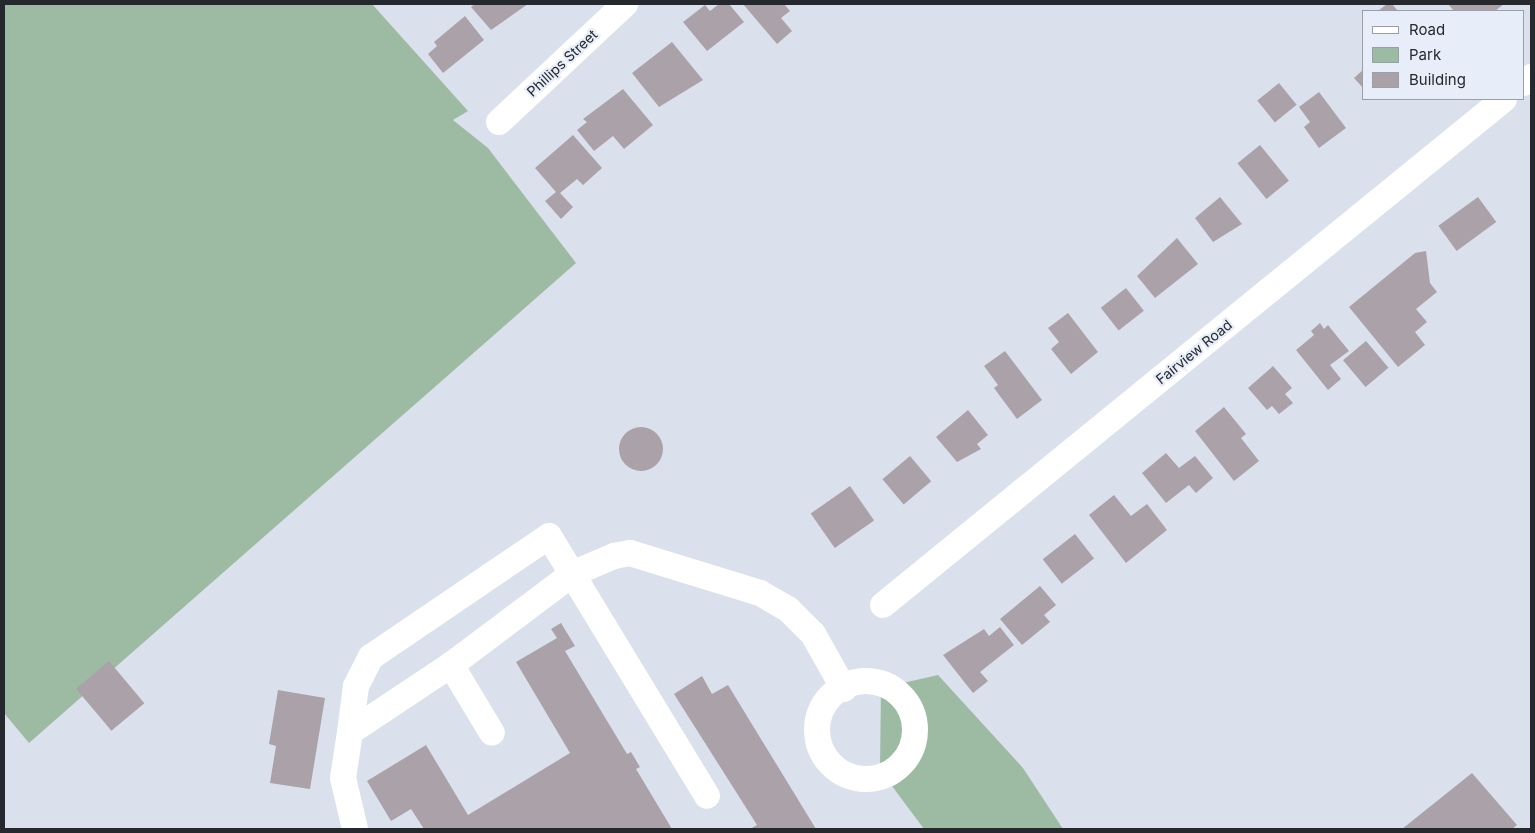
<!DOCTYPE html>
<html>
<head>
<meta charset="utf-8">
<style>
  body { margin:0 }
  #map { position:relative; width:1535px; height:833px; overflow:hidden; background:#dae1ec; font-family:Inter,sans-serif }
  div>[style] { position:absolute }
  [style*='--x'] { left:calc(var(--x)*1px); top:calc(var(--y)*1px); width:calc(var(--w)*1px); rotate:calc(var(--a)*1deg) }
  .green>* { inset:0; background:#9dbba3 }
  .building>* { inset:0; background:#aba1a9; transform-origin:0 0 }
  .round { border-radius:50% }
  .minor>* { height:26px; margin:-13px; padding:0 13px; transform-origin:13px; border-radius:13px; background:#fff }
  .minor>.ring { margin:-13px; padding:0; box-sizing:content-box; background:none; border:26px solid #fff; border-radius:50% }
  span { translate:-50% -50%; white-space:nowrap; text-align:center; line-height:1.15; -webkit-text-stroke:4.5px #e8eef9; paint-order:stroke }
  .street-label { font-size:14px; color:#25282c }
  .frame { position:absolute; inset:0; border:5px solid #25282c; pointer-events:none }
  .legend { position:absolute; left:1362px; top:10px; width:162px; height:90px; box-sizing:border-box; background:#e8eef9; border:1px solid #9a9fa7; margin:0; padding:6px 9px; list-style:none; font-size:15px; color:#25282c }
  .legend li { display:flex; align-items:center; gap:10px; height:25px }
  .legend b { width:25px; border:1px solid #9a9fa7 }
</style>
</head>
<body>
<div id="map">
  <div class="green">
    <div style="clip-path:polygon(4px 4px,372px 4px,468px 111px,453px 120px,488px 148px,576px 263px,29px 743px,4px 713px)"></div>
    <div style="clip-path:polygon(938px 675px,1023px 768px,1063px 829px,924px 829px,880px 770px,881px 688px)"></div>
  </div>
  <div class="building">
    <div style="clip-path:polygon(475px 4px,528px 4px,491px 30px,471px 7px)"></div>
    <div style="clip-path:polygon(719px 4px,729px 4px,744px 22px,707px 51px,683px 22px,705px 5px,710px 11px)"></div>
    <div style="clip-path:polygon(743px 4px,784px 4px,790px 11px,781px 18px,792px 31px,777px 44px)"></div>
    <div style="clip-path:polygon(1387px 4px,1392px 4px,1398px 11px,1378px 11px)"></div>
    <div style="clip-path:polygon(1448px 4px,1504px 4px,1495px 11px,1454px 11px)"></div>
    <div style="clip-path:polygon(465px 16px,484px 40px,443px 73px,428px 54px,437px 46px,434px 42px)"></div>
    <div style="clip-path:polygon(672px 42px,703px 80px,659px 107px,632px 73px)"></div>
    <div style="clip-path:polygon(1364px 69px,1364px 89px,1354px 78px)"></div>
    <div style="left:1279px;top:83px;width:28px;height:28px;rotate:51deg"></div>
    <div style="clip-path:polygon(623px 89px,653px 125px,624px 149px,613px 136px,594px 151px,577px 130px,587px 122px,583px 119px)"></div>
    <div style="clip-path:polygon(1319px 92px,1346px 128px,1319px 148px,1304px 127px,1310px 122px,1299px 107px)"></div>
    <div style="clip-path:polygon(573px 135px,602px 168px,583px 185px,577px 179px,560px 193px,573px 207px,561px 219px,545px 201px,556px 192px,535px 168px)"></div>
    <div style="left:1260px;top:145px;width:46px;height:29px;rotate:51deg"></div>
    <div style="clip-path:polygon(1220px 197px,1242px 224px,1213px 242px,1195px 218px)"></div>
    <div style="left:1478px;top:197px;width:31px;height:49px;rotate:54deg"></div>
    <div style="clip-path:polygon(1177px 238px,1198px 264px,1155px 298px,1137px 276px)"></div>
    <div style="clip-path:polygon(1426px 251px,1430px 283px,1437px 292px,1416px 309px,1427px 322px,1415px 332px,1425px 345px,1398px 367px,1349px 307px,1415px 253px)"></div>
    <div style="left:1126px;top:288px;width:29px;height:32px;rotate:52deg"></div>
    <div style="clip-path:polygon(1068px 313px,1098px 352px,1071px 374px,1051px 349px,1059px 342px,1048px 328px)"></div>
    <div style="clip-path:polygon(1320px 323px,1324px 329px,1328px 325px,1349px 351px,1330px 365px,1341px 379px,1328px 390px,1296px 350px,1314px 335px,1311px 331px)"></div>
    <div style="left:1366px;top:341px;width:35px;height:30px;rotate:50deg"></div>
    <div style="clip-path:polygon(1005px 351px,1042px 400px,1017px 419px,994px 388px,998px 385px,984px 366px)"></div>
    <div style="clip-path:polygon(1273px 366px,1292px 388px,1285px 394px,1293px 403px,1279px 414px,1272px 406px,1267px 410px,1248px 388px)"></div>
    <div style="clip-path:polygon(1224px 407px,1246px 434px,1241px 438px,1259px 461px,1234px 481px,1195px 431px)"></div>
    <div style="clip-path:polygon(968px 410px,988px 435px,977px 444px,981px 449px,957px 462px,936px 437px)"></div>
    <div class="round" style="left:619px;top:427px;width:44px;height:44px"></div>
    <div style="clip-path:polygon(1166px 453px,1179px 468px,1195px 456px,1213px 478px,1196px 493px,1189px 485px,1166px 503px,1142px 473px)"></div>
    <div style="left:910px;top:456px;width:33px;height:36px;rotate:50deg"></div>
    <div style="left:850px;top:486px;width:42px;height:48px;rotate:55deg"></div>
    <div style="clip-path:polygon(1114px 495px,1131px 516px,1147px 504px,1167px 530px,1126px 563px,1089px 515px)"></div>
    <div style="left:1075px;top:534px;width:31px;height:41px;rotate:52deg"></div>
    <div style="clip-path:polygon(1040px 586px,1056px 605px,1044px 615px,1050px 622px,1022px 645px,1000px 619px)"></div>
    <div style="clip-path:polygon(561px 623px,575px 646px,565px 651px,627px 754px,631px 752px,640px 767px,636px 769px,672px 829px,424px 829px,411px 809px,391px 821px,367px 781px,426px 745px,468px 815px,570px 753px,516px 662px,557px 638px,551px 629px)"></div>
    <div style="clip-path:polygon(1000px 627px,1014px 645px,980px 672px,988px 681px,973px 693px,943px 655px,984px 629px,989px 636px)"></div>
    <div style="left:109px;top:661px;width:55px;height:43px;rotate:50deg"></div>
    <div style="clip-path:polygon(702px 676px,712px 694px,728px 685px,816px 829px,750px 829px,757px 825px,674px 694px)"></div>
    <div style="clip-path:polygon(278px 690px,325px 698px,310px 789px,270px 783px,276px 746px,269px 744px)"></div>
    <div style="clip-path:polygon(1472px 773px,1517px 825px,1512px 829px,1402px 829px)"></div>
  </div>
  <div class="minor">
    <div style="--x:1524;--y:83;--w:9;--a:-41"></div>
    <div style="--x:499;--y:122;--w:173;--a:-43.1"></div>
    <div style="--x:883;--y:605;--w:801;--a:-39.17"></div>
    <div style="--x:451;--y:665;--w:79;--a:58.9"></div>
    <div class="ring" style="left:817px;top:681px;width:72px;height:72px"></div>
    <div style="--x:350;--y:732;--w:46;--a:-82.6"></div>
    <div style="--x:356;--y:686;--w:33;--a:-63"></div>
    <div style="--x:371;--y:657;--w:215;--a:-34.2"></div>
    <div style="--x:549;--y:536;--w:304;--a:58.7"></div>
    <div style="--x:355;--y:829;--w:52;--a:-103.2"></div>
    <div style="--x:343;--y:778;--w:47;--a:-81.3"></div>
    <div style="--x:350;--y:732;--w:121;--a:-33.6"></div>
    <div style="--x:451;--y:665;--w:151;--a:-36.9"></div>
    <div style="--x:572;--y:574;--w:46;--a:-23.2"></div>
    <div style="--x:614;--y:556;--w:16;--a:-11"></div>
    <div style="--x:630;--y:553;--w:136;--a:17.1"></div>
    <div style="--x:760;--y:593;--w:32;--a:30"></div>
    <div style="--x:788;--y:609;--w:35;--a:45"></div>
    <div style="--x:813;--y:634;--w:63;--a:60.6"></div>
  </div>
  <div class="street-label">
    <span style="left:562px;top:63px;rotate:-43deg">Phillips Street</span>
    <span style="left:1194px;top:352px;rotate:-39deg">Fairview Road</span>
  </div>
  <div class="frame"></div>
  <ul class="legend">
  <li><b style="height:6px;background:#fff"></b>Road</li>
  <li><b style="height:14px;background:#9dbba3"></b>Park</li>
  <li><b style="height:14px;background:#aba1a9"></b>Building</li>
  </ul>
</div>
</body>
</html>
